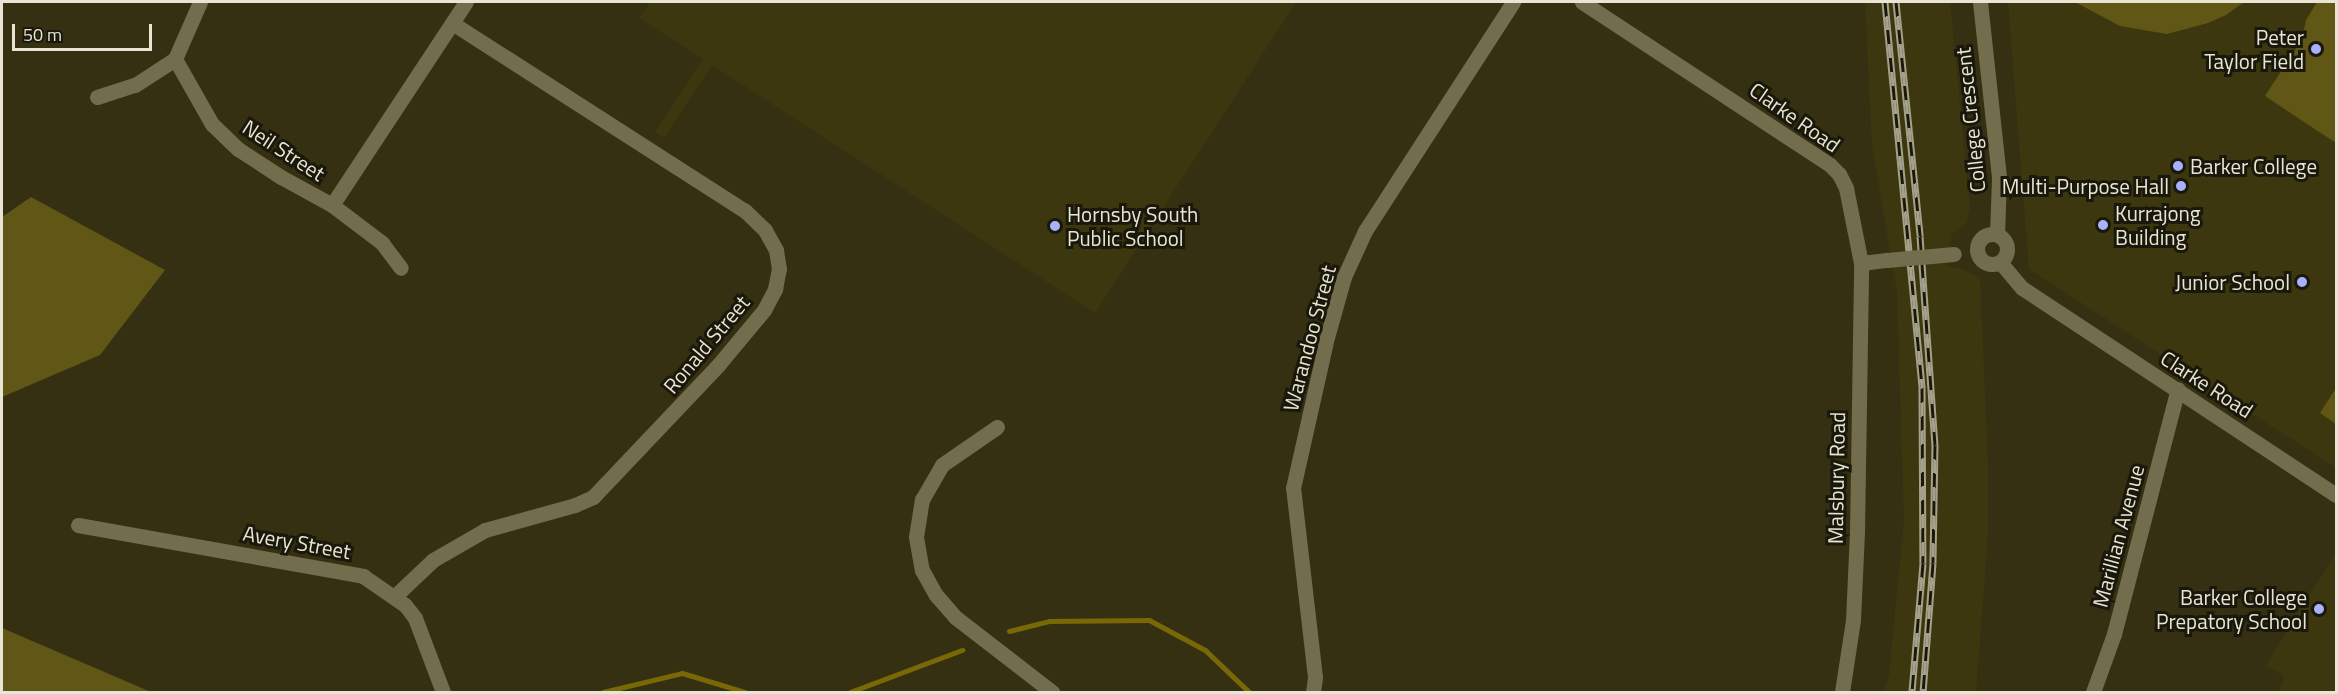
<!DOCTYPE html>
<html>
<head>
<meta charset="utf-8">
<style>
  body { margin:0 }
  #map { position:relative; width:2338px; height:694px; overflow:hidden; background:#363012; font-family:"Titillium Web",sans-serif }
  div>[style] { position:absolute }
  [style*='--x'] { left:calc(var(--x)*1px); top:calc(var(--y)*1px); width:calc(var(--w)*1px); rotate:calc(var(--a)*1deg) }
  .built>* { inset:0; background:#3d370f }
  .green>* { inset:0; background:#605615 }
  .stream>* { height:5px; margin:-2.5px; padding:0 2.5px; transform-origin:2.5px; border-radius:2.5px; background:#786906 }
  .minor>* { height:15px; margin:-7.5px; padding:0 7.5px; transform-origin:7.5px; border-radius:7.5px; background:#726d4d }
  .tertiary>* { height:15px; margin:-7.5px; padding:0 7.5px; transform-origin:7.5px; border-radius:7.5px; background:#726d4d }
  .tertiary>.ring { margin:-7.5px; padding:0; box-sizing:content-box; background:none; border:15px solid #726d4d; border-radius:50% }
  .rail>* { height:7px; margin-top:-3.5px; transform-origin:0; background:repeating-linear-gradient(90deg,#1a180b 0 14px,#a5a18b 0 28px); box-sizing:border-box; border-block:2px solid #a5a18b }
  .tertiary-bridge>* { height:15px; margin:-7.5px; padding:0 7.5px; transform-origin:7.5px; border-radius:7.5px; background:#726d4d }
  .dots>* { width:16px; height:16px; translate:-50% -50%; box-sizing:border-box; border:3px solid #1a180b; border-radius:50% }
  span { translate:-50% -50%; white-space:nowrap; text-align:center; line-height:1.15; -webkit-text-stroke:6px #1a180b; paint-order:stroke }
  .poi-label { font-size:21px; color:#e8e5d4 }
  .right { translate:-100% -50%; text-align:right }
  .left { translate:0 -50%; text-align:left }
  .street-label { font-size:21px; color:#e8e5d4 }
  .frame { position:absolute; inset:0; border:3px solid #e8e5d4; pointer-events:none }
  .scale { position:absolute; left:12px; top:24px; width:140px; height:27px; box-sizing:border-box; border:3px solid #e8e5d4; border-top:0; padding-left:8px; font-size:18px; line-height:21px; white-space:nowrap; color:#e8e5d4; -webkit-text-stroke:4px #1a180b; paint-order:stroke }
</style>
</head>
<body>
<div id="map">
  <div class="built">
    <div style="clip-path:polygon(650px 2px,1296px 2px,1095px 313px,712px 65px,664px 138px,655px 132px,703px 59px,639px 18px)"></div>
    <div style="clip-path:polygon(1865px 2px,1950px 2px,1970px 207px,1966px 224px,1952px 234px,1946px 266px,1960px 268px,1980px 278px,1988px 466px,1988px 535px,1976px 692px,1884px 692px,1889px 675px,1904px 520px,1897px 293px,1872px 144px)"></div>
    <div style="clip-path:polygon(2008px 2px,2336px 2px,2336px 468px,2029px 269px)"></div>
    <div style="clip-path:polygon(2336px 553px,2336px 692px,2279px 692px,2284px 676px,2266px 665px)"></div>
  </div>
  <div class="green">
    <div style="clip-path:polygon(2075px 2px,2244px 2px,2226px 15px,2208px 23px,2167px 34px,2120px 26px)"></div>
    <div style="clip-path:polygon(2317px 2px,2336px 2px,2336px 143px,2265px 96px,2302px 39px,2306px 20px)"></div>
    <div style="clip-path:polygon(31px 197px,165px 270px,100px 355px,2px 397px,2px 217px)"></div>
    <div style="clip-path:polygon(2336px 388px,2336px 424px,2320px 413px)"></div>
    <div style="clip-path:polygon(2px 628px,151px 692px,2px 692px)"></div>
  </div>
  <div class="stream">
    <div style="--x:1009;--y:631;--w:41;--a:-14"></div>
    <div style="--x:1049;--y:621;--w:100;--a:-0.6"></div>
    <div style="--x:1149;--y:620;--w:64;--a:28.2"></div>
    <div style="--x:1205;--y:650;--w:61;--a:43.7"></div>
    <div style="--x:603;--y:692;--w:81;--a:-13.5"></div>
    <div style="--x:682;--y:673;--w:66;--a:16.8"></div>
    <div style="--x:850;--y:692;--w:120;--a:-20.6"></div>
  </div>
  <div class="minor">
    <div style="--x:200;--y:2;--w:62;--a:113.7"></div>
    <div style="--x:175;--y:59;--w:75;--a:60.4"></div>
    <div style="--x:212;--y:124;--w:36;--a:44"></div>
    <div style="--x:238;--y:149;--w:51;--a:33.1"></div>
    <div style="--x:281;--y:177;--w:58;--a:28.8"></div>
    <div style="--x:332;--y:205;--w:63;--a:37.2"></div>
    <div style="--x:382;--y:243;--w:31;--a:53"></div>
    <div style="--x:1582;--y:2;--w:297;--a:33.3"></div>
    <div style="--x:1830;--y:165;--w:13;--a:45"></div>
    <div style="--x:1839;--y:174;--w:16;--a:63"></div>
    <div style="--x:1846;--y:188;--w:76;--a:78.7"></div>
    <div style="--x:97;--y:97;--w:40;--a:-18"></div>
    <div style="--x:135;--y:85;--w:48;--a:-33"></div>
    <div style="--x:332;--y:205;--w:243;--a:-56.6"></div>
    <div style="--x:2000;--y:262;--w:34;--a:50"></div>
    <div style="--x:2022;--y:288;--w:376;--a:33.4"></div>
    <div style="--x:997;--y:427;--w:67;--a:145.4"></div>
    <div style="--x:942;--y:465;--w:39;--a:120"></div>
    <div style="--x:922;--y:499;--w:38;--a:99"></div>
    <div style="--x:916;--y:537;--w:34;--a:80"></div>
    <div style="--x:922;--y:570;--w:29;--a:61"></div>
    <div style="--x:936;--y:595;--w:29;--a:49"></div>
    <div style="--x:955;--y:617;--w:123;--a:37.7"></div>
    <div style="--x:78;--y:525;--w:290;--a:10.1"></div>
    <div style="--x:363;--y:576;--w:51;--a:34.6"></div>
    <div style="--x:405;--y:605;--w:16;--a:52"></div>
    <div style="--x:415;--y:618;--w:79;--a:69.3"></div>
    <div style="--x:395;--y:596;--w:52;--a:-43.5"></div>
    <div style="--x:433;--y:560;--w:60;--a:-30"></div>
    <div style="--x:485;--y:530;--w:93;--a:-15.5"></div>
    <div style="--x:575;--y:505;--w:20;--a:-24"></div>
    <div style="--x:593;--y:497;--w:183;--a:-46.5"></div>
    <div style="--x:719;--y:364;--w:70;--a:-50.2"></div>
    <div style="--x:764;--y:310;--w:24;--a:-62"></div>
    <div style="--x:775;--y:289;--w:20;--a:-79"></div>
    <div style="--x:779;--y:269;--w:19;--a:-99"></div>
    <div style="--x:776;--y:250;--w:23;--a:-119"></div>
    <div style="--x:765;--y:230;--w:28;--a:-136"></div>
    <div style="--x:745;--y:211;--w:348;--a:-147.3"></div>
    <div style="--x:1313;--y:692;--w:15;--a:-82"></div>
    <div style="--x:1315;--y:677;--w:190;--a:-96.6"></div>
    <div style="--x:1293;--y:488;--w:151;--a:-77.3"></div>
    <div style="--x:1326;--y:341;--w:66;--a:-74.3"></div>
    <div style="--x:1344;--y:277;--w:51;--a:-65.5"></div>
    <div style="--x:1365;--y:231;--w:273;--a:-57.1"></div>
    <div style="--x:2093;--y:692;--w:62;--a:-70.1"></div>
    <div style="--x:2114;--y:634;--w:253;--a:-75.4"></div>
  </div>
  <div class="tertiary">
    <div style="--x:1980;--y:2;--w:177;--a:83.8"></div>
    <div style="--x:1999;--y:178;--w:56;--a:92"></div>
    <div class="ring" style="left:1977px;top:234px;width:15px;height:15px"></div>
    <div style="--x:1842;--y:692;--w:73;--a:-81.3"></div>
    <div style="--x:1853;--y:620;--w:89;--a:-87.4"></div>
    <div style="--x:1857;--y:531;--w:268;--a:-89.1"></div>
    <div style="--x:1861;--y:263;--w:26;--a:-7"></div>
  </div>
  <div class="rail">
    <div style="--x:1885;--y:2;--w:388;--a:84.5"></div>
    <div style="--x:1922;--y:388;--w:175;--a:89.7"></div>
    <div style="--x:1923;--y:563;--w:129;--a:94.9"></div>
    <div style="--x:1896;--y:2;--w:235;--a:84.1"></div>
    <div style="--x:1920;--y:236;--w:210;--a:85.9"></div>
    <div style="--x:1935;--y:445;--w:118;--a:91"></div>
    <div style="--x:1933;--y:563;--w:129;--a:94.4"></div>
  </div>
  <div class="tertiary-bridge">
    <div style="--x:1887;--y:260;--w:67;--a:-5.1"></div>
  </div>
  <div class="dots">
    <div style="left:2316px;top:49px;background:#a9b0fc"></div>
    <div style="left:2178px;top:166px;background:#a9b0fc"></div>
    <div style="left:2181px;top:186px;background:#a9b0fc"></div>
    <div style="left:2103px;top:225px;background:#a9b0fc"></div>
    <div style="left:1055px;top:226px;background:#a9b0fc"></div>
    <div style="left:2302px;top:282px;background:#a9b0fc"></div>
    <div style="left:2319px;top:609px;background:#a9b0fc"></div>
  </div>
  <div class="poi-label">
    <span class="right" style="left:2304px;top:49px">Peter<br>Taylor Field</span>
    <span class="left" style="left:2190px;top:166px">Barker College</span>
    <span class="right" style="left:2169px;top:186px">Multi-Purpose Hall</span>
    <span class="left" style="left:2115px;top:225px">Kurrajong<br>Building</span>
    <span class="left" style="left:1067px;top:226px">Hornsby South<br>Public School</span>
    <span class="right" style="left:2290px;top:282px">Junior School</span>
    <span class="right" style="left:2307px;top:609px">Barker College<br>Prepatory School</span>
  </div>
  <div class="street-label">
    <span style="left:1795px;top:117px;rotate:35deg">Clarke Road</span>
    <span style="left:1970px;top:120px;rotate:-96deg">College Crescent</span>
    <span style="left:284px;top:150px;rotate:33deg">Neil Street</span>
    <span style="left:1309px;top:338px;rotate:-75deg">Warandoo Street</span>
    <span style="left:706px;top:344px;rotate:-50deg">Ronald Street</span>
    <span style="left:2207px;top:384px;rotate:33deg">Clarke Road</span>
    <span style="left:1836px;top:478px;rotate:-89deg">Malsbury Road</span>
    <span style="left:2118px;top:536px;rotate:-75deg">Marillian Avenue</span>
    <span style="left:297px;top:542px;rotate:10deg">Avery Street</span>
  </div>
  <div class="frame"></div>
  <div class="scale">50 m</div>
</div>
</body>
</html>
